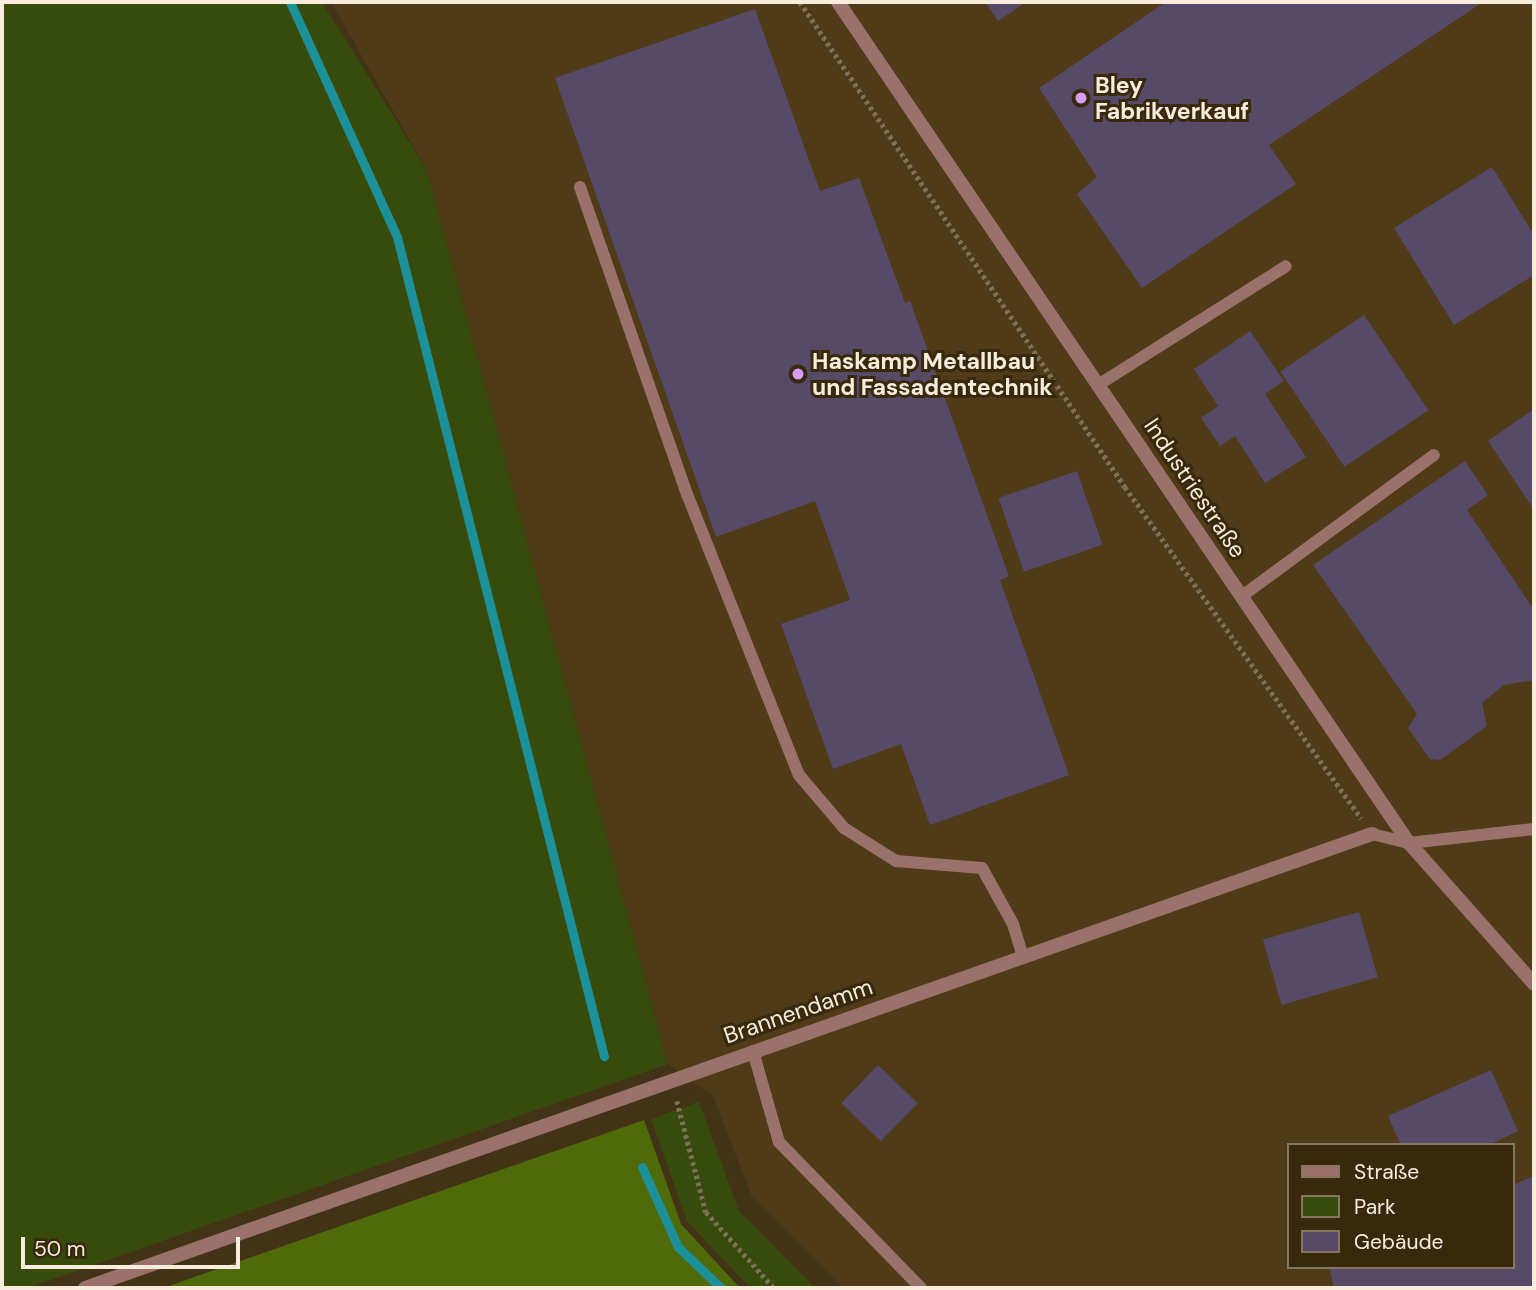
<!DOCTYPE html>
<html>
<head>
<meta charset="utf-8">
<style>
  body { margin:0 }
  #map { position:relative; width:1536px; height:1290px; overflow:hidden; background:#433316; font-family:"DM Sans",sans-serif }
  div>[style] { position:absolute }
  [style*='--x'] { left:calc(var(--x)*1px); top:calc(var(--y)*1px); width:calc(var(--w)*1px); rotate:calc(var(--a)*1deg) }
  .built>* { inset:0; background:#4f3b17 }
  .green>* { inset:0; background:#374b0d }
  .forest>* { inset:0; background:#4f6b09 }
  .stream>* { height:9px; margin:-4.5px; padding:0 4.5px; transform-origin:4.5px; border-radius:4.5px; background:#1d9199 }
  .building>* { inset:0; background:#574a67; transform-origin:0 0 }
  .path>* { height:4.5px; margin-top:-2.25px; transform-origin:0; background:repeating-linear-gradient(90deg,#7f7058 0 3.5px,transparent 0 7px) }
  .lane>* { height:12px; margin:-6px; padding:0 6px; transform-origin:6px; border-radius:6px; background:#9b716b }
  .street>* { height:14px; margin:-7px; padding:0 7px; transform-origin:7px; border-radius:7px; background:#9b716b }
  .dots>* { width:19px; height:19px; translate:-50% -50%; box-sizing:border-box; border:4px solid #39290c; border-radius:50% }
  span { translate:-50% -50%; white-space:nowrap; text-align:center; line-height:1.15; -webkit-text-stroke:6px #39290c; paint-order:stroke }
  .poi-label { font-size:23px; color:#f8eddd; font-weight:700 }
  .left { translate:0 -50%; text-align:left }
  .street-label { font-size:23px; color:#f8eddd }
  .frame { position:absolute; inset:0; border:4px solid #f8eddd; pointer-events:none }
  .legend { position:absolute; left:1287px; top:1143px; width:228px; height:126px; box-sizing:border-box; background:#39290c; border:2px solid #857760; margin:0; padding:9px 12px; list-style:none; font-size:21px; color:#f8eddd }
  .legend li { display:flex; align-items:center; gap:14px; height:35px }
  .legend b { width:35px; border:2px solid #857760 }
  .scale { position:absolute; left:21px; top:1237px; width:219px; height:32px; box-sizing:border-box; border:4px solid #f8eddd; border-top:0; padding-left:9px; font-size:21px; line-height:24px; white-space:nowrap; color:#f8eddd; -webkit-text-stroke:5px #39290c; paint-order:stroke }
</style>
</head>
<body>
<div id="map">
  <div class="built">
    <div style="clip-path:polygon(evenodd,331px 2px,1534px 2px,1534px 1288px,843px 1288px,752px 1197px,713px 1096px,668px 1064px,427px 170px,331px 2px,1289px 1145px,1513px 1145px,1513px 1267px,1289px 1267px,1289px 1145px)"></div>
  </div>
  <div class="green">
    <div style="clip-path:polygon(2px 2px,322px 2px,427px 170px,668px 1064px,28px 1288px,2px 1288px)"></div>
    <div style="clip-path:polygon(699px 1102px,739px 1211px,815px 1288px,750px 1288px,687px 1221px,651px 1119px)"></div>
  </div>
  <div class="forest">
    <div style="clip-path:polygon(644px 1120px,681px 1224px,740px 1288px,163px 1288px)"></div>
  </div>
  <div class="stream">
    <div style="--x:290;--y:2;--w:258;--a:65.5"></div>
    <div style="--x:397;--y:237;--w:845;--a:75.82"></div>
    <div style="--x:642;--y:1167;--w:88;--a:65.8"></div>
    <div style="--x:678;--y:1247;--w:59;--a:43.6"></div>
  </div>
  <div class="building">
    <div style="clip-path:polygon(985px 2px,1026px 2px,998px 21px)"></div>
    <div style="clip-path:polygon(1166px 2px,1483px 2px,1269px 145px,1296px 184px,1142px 288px,1077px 194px,1097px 177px,1039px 88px)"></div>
    <div style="clip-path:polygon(755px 9px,820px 191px,859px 178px,905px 303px,910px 301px,1009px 576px,1000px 580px,1069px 775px,930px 825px,901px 744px,833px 769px,781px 624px,850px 600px,815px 501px,716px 537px,555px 78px)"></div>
    <div style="clip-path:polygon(1492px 167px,1534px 235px,1534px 275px,1454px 325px,1394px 228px)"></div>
    <div style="left:1364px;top:315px;width:115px;height:101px;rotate:56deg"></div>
    <div style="clip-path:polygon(1250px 331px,1284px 381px,1265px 394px,1306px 457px,1265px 483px,1235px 436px,1220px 446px,1201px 418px,1218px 406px,1194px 369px)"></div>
    <div style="clip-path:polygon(1534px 409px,1534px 510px,1488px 441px)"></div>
    <div style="clip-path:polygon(1465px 461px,1488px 495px,1467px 510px,1534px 610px,1534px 680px,1504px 685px,1482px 703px,1487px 726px,1440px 760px,1430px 759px,1408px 728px,1417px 714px,1313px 565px)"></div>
    <div style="left:1077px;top:471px;width:78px;height:83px;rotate:71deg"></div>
    <div style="left:1359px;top:912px;width:68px;height:100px;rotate:74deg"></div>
    <div style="left:878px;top:1065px;width:55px;height:53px;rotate:44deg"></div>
    <div style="clip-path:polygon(1491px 1070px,1518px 1131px,1489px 1145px,1401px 1145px,1388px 1116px)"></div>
    <div style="clip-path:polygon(1534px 1176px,1534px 1288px,1334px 1288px,1329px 1267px,1513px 1267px,1513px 1185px)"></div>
  </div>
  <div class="path">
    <div style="--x:800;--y:2;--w:584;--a:56.17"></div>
    <div style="--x:1125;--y:487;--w:407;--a:54.5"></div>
    <div style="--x:677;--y:1101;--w:115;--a:75.4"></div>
    <div style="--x:706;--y:1212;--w:102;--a:48.2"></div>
  </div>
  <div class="lane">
    <div style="--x:580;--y:187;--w:325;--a:70.8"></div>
    <div style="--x:687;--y:494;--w:302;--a:68.3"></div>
    <div style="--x:799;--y:775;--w:70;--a:49.7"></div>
    <div style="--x:844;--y:828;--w:62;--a:32.4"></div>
    <div style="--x:896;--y:861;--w:86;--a:4.7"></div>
    <div style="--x:982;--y:868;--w:64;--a:61"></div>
    <div style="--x:1013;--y:924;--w:34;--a:73"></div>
    <div style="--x:1098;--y:385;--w:222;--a:-32.3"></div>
    <div style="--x:1242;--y:596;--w:238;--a:-36.3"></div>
    <div style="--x:1372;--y:834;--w:38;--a:14"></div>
    <div style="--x:1409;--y:843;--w:126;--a:-6.4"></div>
    <div style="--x:753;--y:1051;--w:95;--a:74.1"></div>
    <div style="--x:779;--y:1142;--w:204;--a:45.8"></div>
  </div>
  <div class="street">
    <div style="--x:838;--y:2;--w:1017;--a:55.83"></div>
    <div style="--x:1409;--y:843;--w:188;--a:48.4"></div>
    <div style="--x:85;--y:1288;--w:1365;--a:-19.43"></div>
  </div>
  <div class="dots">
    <div style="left:1081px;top:98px;background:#d79bf9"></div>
    <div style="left:798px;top:374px;background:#d79bf9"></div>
  </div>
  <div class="poi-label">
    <span class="left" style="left:1095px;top:98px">Bley<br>Fabrikverkauf</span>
    <span class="left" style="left:812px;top:374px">Haskamp Metallbau<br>und Fassadentechnik</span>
  </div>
  <div class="street-label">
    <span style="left:1195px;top:488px;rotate:56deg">Industriestraße</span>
    <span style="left:798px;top:1011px;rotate:-19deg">Brannendamm</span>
  </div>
  <div class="frame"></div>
  <ul class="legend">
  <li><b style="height:9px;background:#9b716b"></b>Straße</li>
  <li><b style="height:19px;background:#374b0d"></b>Park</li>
  <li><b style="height:19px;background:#574a67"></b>Gebäude</li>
  </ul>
  <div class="scale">50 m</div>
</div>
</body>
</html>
